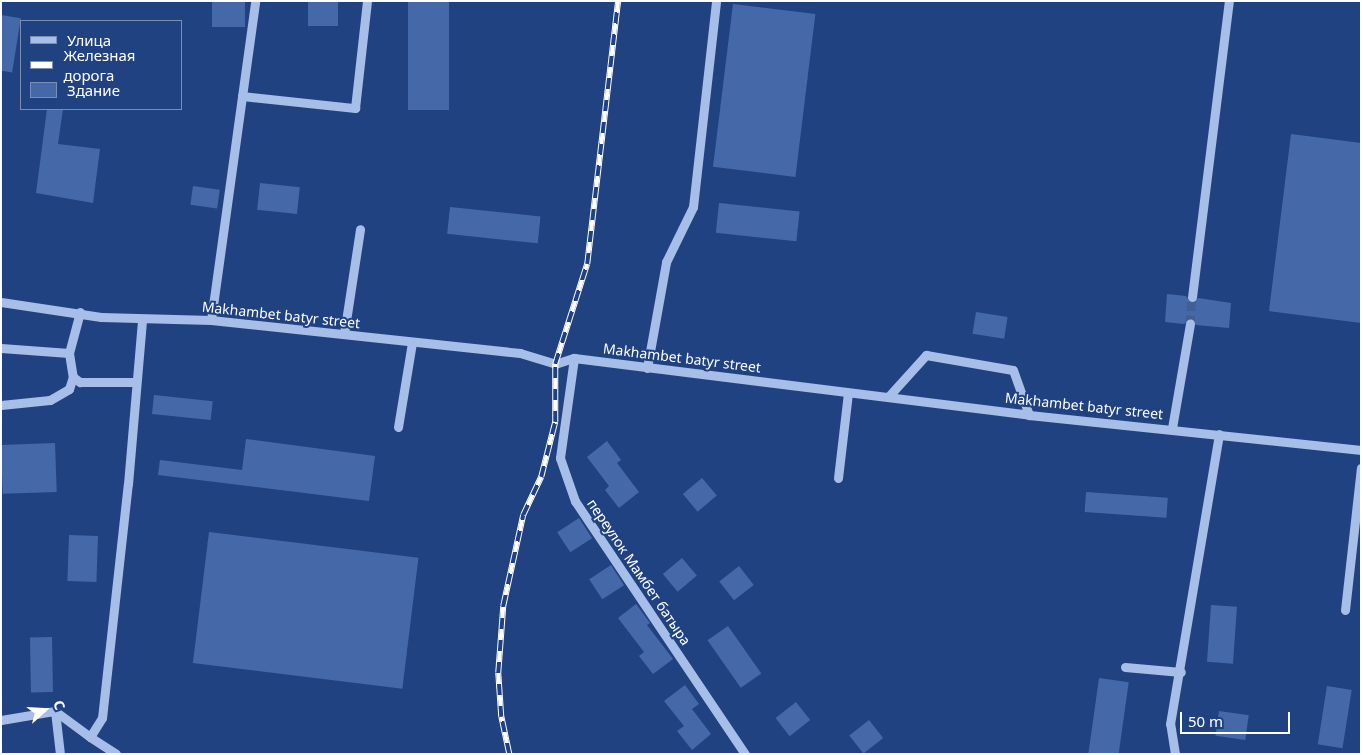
<!DOCTYPE html>
<html>
<head>
<meta charset="utf-8">
<style>
  body { margin:0 }
  #map { position:relative; width:1362px; height:755px; overflow:hidden; background:#214281; font-family:"Noto Sans",sans-serif }
  div>[style] { position:absolute }
  [style*='--x'] { left:calc(var(--x)*1px); top:calc(var(--y)*1px); width:calc(var(--w)*1px); rotate:calc(var(--a)*1deg) }
  .building>* { inset:0; background:#4569a8; transform-origin:0 0 }
  .minor-tunnel>* { height:9px; margin-top:-4.5px; transform-origin:0; background:repeating-linear-gradient(90deg,#425e94 0 9px,transparent 0 13.5px) }
  .minor>* { height:9px; margin:-4.5px; padding:0 4.5px; transform-origin:4.5px; border-radius:4.5px; background:#a7bee8 }
  .rail>* { height:5.5px; margin-top:-2.75px; transform-origin:0; background:repeating-linear-gradient(90deg,#214281 0 11px,#fff 0 22px); box-sizing:border-box; border-block:1px solid #fff }
  span { translate:-50% -50%; white-space:nowrap; text-align:center; line-height:1.15; -webkit-text-stroke:4px #214281; paint-order:stroke }
  .street-label { font-size:14px; color:#fff }
  .frame { position:absolute; inset:0; border:2px solid #fff; pointer-events:none }
  .legend { position:absolute; left:20px; top:20px; width:162px; height:90px; box-sizing:border-box; background:#214281; border:1px solid #7a8eb3; margin:0; padding:6px 9px; list-style:none; font-size:15px; color:#fff }
  .legend li { display:flex; align-items:center; gap:10px; height:25px }
  .legend b { width:25px; border:1px solid #7a8eb3 }
  .north { position:absolute; left:20px; top:685px; width:50px; height:50px; -webkit-text-stroke:4px #214281; paint-order:stroke; rotate:71deg; font-size:14px; font-weight:700; line-height:20px; text-align:center; color:#fff }
  .north::after { content:''; display:block; margin:auto; width:18px; height:22px; background:#fff; clip-path:polygon(50% 0,100% 100%,50% 72%,0 100%) }
  .scale { position:absolute; left:1180px; top:712px; width:110px; height:22px; box-sizing:border-box; border:2px solid #fff; border-top:0; padding-left:6px; font-size:15px; line-height:18px; white-space:nowrap; color:#fff; -webkit-text-stroke:4px #214281; paint-order:stroke }
</style>
</head>
<body>
<div id="map">
  <div class="building">
    <div style="left:212px;top:1px;width:33px;height:26px"></div>
    <div style="left:308px;top:1px;width:30px;height:25px"></div>
    <div style="left:408px;top:1px;width:41px;height:109px"></div>
    <div style="left:733px;top:4px;width:83px;height:164px;rotate:7deg"></div>
    <div style="left:1px;top:15px;width:20px;height:55px;rotate:9deg"></div>
    <div style="clip-path:polygon(47px 109px,63px 109px,58px 144px,100px 149px,93px 203px,36px 193px)"></div>
    <div style="clip-path:polygon(1291px 134px,1361px 143px,1361px 323px,1269px 311px)"></div>
    <div style="left:260px;top:183px;width:40px;height:27px;rotate:6deg"></div>
    <div style="left:193px;top:186px;width:27px;height:19px;rotate:8deg"></div>
    <div style="left:719px;top:203px;width:81px;height:30px;rotate:6deg"></div>
    <div style="left:450px;top:207px;width:91px;height:27px;rotate:6deg"></div>
    <div style="clip-path:polygon(1167px 294px,1186px 296px,1191px 303px,1198px 298px,1231px 303px,1229px 328px,1196px 325px,1191px 318px,1184px 324px,1165px 322px)"></div>
    <div style="left:976px;top:312px;width:32px;height:22px;rotate:9deg"></div>
    <div style="left:154px;top:395px;width:59px;height:19px;rotate:6deg"></div>
    <div style="clip-path:polygon(246px 439px,375px 456px,369px 501px,158px 475px,160px 460px,242px 470px)"></div>
    <div style="clip-path:polygon(607px 441px,621px 460px,617px 463px,639px 492px,619px 508px,605px 490px,609px 486px,587px 457px)"></div>
    <div style="left:55px;top:443px;width:49px;height:54px;rotate:88deg"></div>
    <div style="left:702px;top:478px;width:23px;height:25px;rotate:50deg"></div>
    <div style="left:1086px;top:492px;width:82px;height:20px;rotate:4deg"></div>
    <div style="left:579px;top:518px;width:24px;height:26px;rotate:57deg"></div>
    <div style="left:209px;top:532px;width:211px;height:132px;rotate:7deg"></div>
    <div style="left:69px;top:535px;width:29px;height:46px;rotate:2deg"></div>
    <div style="left:682px;top:558px;width:23px;height:25px;rotate:50deg"></div>
    <div style="left:611px;top:565px;width:24px;height:26px;rotate:57deg"></div>
    <div style="left:739px;top:566px;width:24px;height:25px;rotate:52deg"></div>
    <div style="clip-path:polygon(636px 604px,650px 623px,647px 625px,673px 659px,653px 674px,639px 656px,644px 652px,618px 618px)"></div>
    <div style="left:1211px;top:605px;width:26px;height:57px;rotate:4deg"></div>
    <div style="left:728px;top:626px;width:58px;height:25px;rotate:55deg"></div>
    <div style="left:52px;top:637px;width:55px;height:22px;rotate:89deg"></div>
    <div style="left:1099px;top:678px;width:30px;height:77px;rotate:8deg"></div>
    <div style="clip-path:polygon(685px 685px,699px 704px,692px 709px,711px 734px,692px 750px,677px 731px,684px 726px,664px 701px)"></div>
    <div style="left:1327px;top:686px;width:25px;height:59px;rotate:9deg"></div>
    <div style="left:796px;top:702px;width:23px;height:26px;rotate:52deg"></div>
    <div style="left:1219px;top:711px;width:30px;height:25px;rotate:8deg"></div>
    <div style="left:869px;top:720px;width:23px;height:25px;rotate:52deg"></div>
  </div>
  <div class="minor-tunnel">
    <div style="--x:1190;--y:324;--w:27;--a:-86"></div>
  </div>
  <div class="minor">
    <div style="--x:242;--y:96;--w:114;--a:6.1"></div>
    <div style="--x:355;--y:108;--w:108;--a:-83.6"></div>
    <div style="--x:1192;--y:297;--w:298;--a:-82.9"></div>
    <div style="--x:1;--y:302;--w:101;--a:8.5"></div>
    <div style="--x:101;--y:317;--w:110;--a:1.6"></div>
    <div style="--x:211;--y:320;--w:311;--a:6.1"></div>
    <div style="--x:520;--y:353;--w:37;--a:17"></div>
    <div style="--x:555;--y:364;--w:20;--a:-18"></div>
    <div style="--x:574;--y:358;--w:459;--a:7.1"></div>
    <div style="--x:1029;--y:415;--w:334;--a:6"></div>
    <div style="--x:80;--y:312;--w:42;--a:105"></div>
    <div style="--x:69;--y:353;--w:24;--a:81"></div>
    <div style="--x:73;--y:377;--w:9;--a:36"></div>
    <div style="--x:80;--y:382;--w:56;--a:0"></div>
    <div style="--x:211;--y:320;--w:322;--a:-82.1"></div>
    <div style="--x:344;--y:334;--w:106;--a:-81.3"></div>
    <div style="--x:1;--y:348;--w:68;--a:4.2"></div>
    <div style="--x:574;--y:358;--w:101;--a:98"></div>
    <div style="--x:560;--y:458;--w:46;--a:70.8"></div>
    <div style="--x:575;--y:501;--w:305;--a:56.1"></div>
    <div style="--x:647;--y:368;--w:108;--a:-79.8"></div>
    <div style="--x:666;--y:262;--w:61;--a:-63.9"></div>
    <div style="--x:693;--y:207;--w:207;--a:-83.6"></div>
    <div style="--x:888;--y:397;--w:57;--a:-47.9"></div>
    <div style="--x:926;--y:355;--w:88;--a:9.8"></div>
    <div style="--x:1013;--y:370;--w:48;--a:70.4"></div>
    <div style="--x:1;--y:405;--w:49;--a:-5.8"></div>
    <div style="--x:50;--y:400;--w:22;--a:-30"></div>
    <div style="--x:69;--y:389;--w:13;--a:-72"></div>
    <div style="--x:398;--y:427;--w:86;--a:-80.6"></div>
    <div style="--x:1172;--y:428;--w:106;--a:-80.2"></div>
    <div style="--x:838;--y:478;--w:86;--a:-83.3"></div>
    <div style="--x:1345;--y:610;--w:143;--a:-83.6"></div>
    <div style="--x:1125;--y:667;--w:56;--a:5.1"></div>
    <div style="--x:55;--y:711;--w:43;--a:83.4"></div>
    <div style="--x:1;--y:720;--w:55;--a:-9.5"></div>
    <div style="--x:55;--y:711;--w:44;--a:36.6"></div>
    <div style="--x:90;--y:737;--w:22;--a:-58"></div>
    <div style="--x:102;--y:718;--w:235;--a:-83.7"></div>
    <div style="--x:128;--y:484;--w:165;--a:-85.1"></div>
    <div style="--x:90;--y:737;--w:31;--a:33"></div>
    <div style="--x:1175;--y:754;--w:30;--a:-99"></div>
    <div style="--x:1170;--y:724;--w:294;--a:-80.4"></div>
  </div>
  <div class="rail">
    <div style="--x:509;--y:754;--w:38;--a:-102"></div>
    <div style="--x:501;--y:717;--w:44;--a:-93.9"></div>
    <div style="--x:498;--y:673;--w:67;--a:-85.7"></div>
    <div style="--x:503;--y:606;--w:93;--a:-77.6"></div>
    <div style="--x:523;--y:515;--w:42;--a:-64.7"></div>
    <div style="--x:541;--y:477;--w:57;--a:-75.7"></div>
    <div style="--x:555;--y:422;--w:58;--a:-90"></div>
    <div style="--x:555;--y:364;--w:105;--a:-72.3"></div>
    <div style="--x:587;--y:264;--w:265;--a:-83.3"></div>
  </div>
  <div class="street-label">
    <span style="left:281px;top:315px;rotate:6deg">Makhambet batyr street</span>
    <span style="left:682px;top:358px;rotate:7deg">Makhambet batyr street</span>
    <span style="left:1084px;top:406px;rotate:6deg">Makhambet batyr street</span>
    <span style="left:639px;top:572px;rotate:56deg">переулок Мамбет батыра</span>
  </div>
  <div class="frame"></div>
  <ul class="legend">
  <li><b style="height:6px;background:#a7bee8"></b>Улица</li>
  <li><b style="height:6px;background:#fff"></b>Железная дорога</li>
  <li><b style="height:14px;background:#4569a8"></b>Здание</li>
  </ul>
  <div class="north">С</div>
  <div class="scale">50 m</div>
</div>
</body>
</html>
